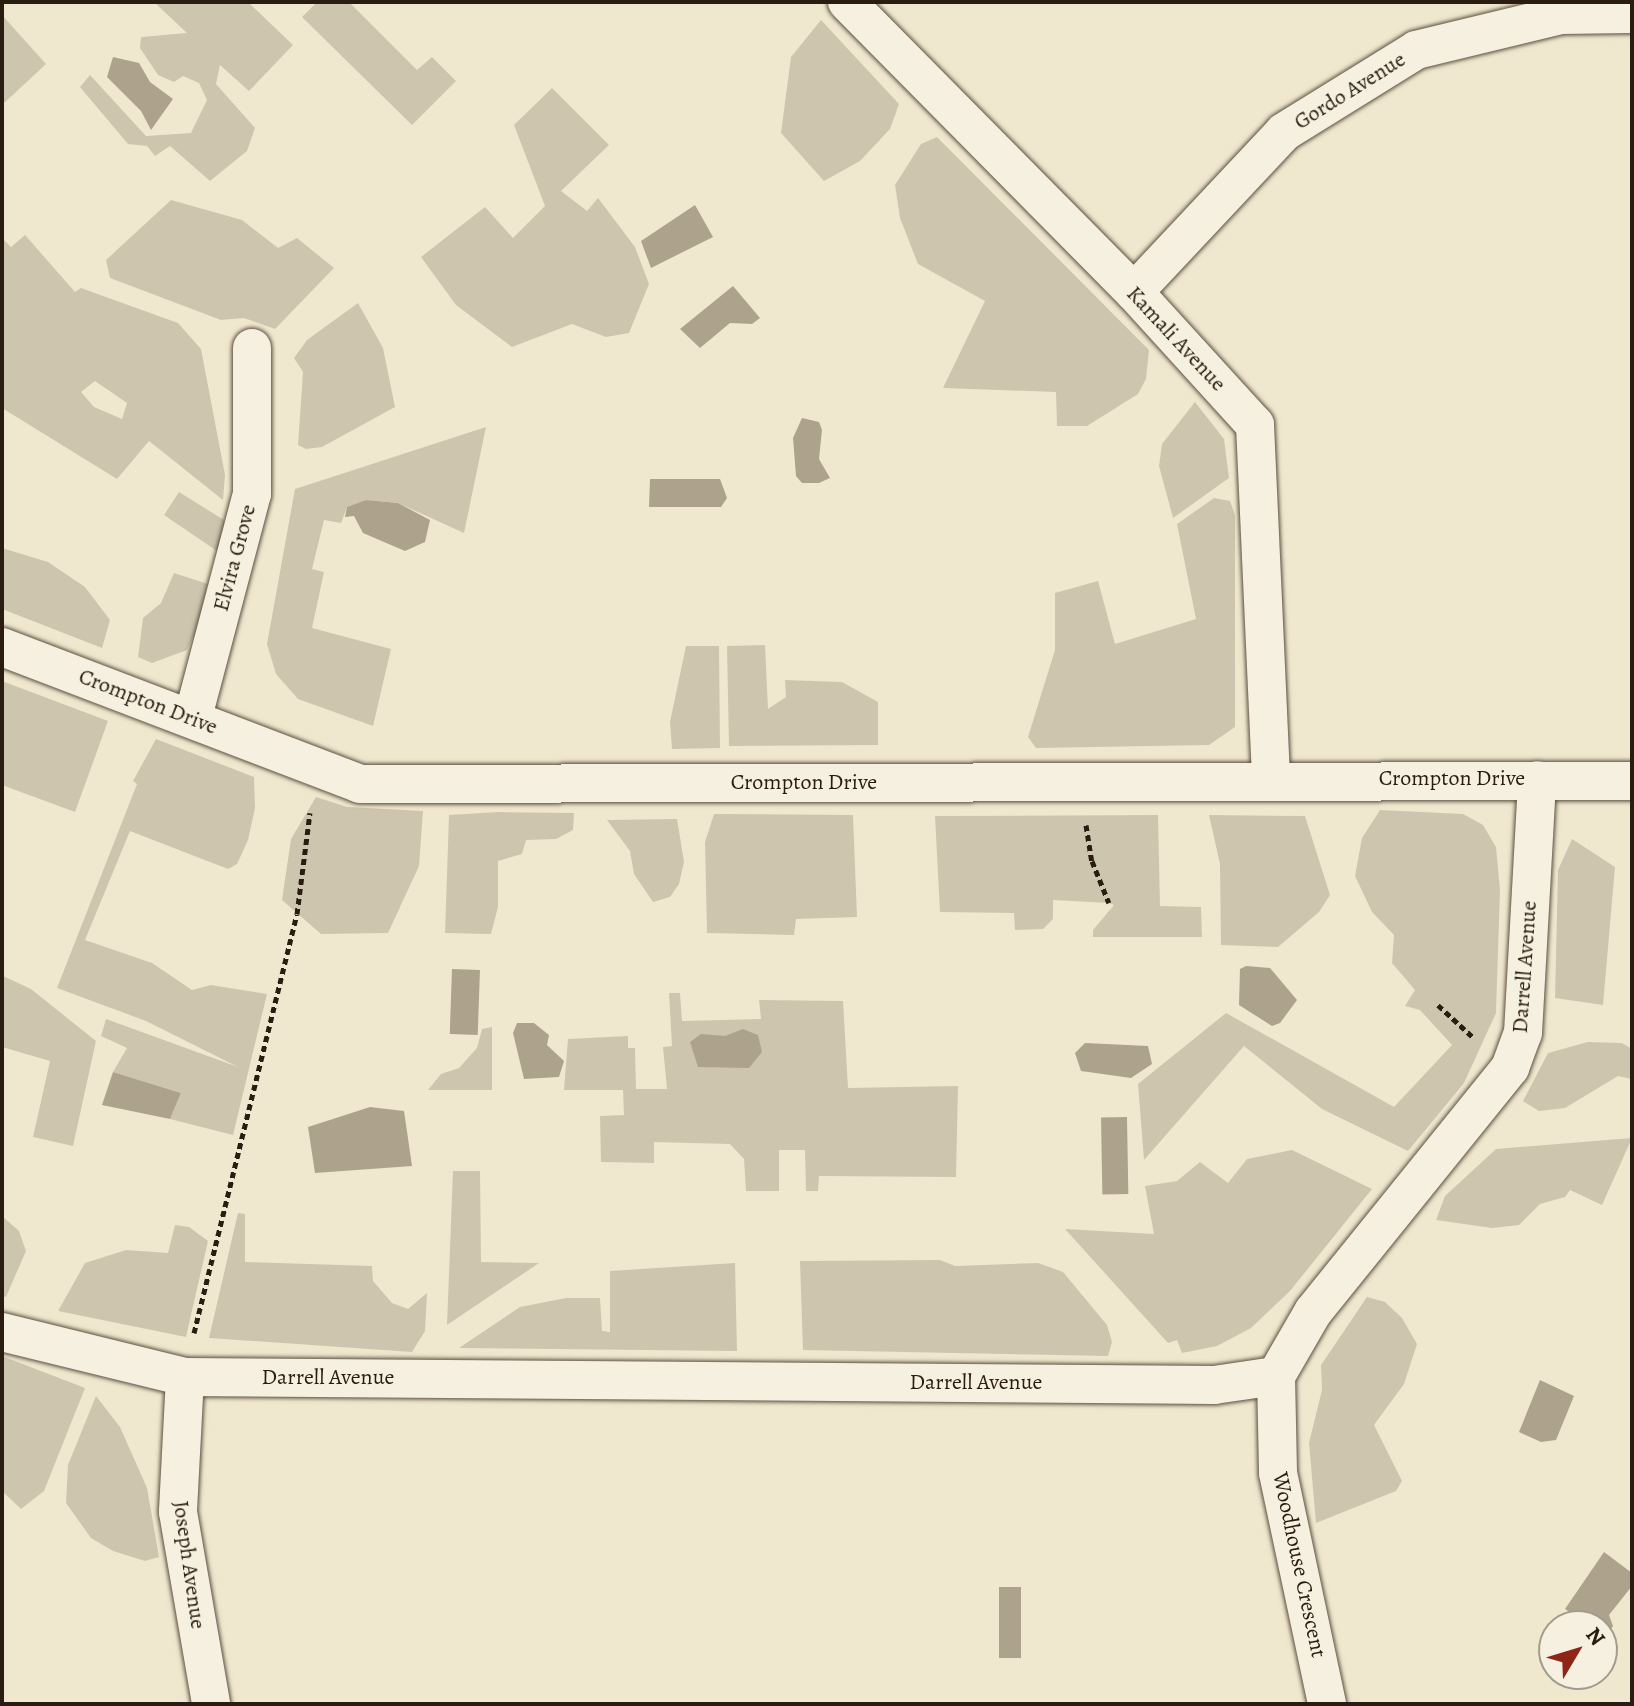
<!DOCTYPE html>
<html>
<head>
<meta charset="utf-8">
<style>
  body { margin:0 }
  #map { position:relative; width:1634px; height:1706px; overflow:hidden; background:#f0e8ce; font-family:Alegreya,serif }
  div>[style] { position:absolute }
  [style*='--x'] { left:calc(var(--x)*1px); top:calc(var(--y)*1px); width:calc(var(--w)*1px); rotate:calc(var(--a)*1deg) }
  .green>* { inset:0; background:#cec5ae }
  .water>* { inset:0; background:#ada38d; transform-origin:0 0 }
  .path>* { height:5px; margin-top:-2.5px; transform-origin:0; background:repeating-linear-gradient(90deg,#2a1c10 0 6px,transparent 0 10px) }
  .roads { filter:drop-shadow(0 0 2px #5c4f40) drop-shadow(0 0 2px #5c4f40) }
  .minor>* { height:38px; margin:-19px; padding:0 19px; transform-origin:19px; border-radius:19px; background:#f5f0df }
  span { translate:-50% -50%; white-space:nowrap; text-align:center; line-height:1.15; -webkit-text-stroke:6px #f5f0df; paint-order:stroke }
  .street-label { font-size:22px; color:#2a1c10 }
  .frame { position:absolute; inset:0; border:4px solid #2a1c10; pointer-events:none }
  .north { position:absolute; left:1538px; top:1610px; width:80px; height:80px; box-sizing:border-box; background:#f5f0df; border:2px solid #a49b8c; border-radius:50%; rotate:52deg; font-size:22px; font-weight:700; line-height:32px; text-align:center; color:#2a1c10 }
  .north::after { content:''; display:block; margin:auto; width:28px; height:36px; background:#8f2418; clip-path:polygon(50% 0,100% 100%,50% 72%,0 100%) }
</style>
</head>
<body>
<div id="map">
  <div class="green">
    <div style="clip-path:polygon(154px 2px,248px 2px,293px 45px,249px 91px,220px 65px,216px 84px,255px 128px,247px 151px,210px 181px,170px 146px,155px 156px,147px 146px,128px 144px,80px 87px,90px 75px,146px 136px,191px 133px,207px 100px,199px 83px,183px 76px,174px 82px,158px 75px,140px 48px,141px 37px,187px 33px)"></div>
    <div style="clip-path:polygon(317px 2px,349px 2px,417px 70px,432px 57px,456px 81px,412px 125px,302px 17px)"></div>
    <div style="clip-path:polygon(2px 15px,46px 64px,2px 105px)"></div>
    <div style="clip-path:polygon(821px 20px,899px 104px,890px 129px,860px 161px,824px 181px,781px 133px,791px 57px)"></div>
    <div style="clip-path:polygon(552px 88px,609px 145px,561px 191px,587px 211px,598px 198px,635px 247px,649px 284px,629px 333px,606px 337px,572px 324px,512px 347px,456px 305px,421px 257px,485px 207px,513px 238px,545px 206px,514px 125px)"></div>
    <div style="clip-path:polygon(937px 137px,1149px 350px,1146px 379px,1138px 394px,1087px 426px,1057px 426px,1056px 392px,943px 388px,985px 301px,918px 264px,900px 218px,895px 185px,921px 144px)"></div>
    <div style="clip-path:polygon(171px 200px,242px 220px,278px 248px,297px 238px,334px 268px,275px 329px,244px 318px,221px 320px,110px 278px,106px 260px)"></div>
    <div style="clip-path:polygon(evenodd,25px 235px,75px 292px,81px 288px,178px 323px,201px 349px,225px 475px,223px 500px,149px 441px,117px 479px,2px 408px,2px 238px,11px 247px,25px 235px,95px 381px,127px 403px,122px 419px,94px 407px,81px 392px,95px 381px)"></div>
    <div style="clip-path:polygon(358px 303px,383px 348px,395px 407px,322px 447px,306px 449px,298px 445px,303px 372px,294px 358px,307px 340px)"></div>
    <div style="clip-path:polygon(1195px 402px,1224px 439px,1229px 478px,1173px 518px,1159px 466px,1162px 444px)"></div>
    <div style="clip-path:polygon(486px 427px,464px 533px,398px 503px,367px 500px,347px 507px,341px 523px,324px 520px,312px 569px,324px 572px,312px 628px,391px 649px,373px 726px,298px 699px,276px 674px,267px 644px,295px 489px)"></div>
    <div style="clip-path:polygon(179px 492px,224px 520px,225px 537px,217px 551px,164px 515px)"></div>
    <div style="clip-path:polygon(1214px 498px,1230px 501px,1235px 515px,1235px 727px,1209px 745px,1036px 748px,1028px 737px,1055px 650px,1055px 593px,1098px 581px,1115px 644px,1196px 619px,1177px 524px)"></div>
    <div style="clip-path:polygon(2px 548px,48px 562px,85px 587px,110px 620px,102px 648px,2px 609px)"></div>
    <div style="clip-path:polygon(174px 573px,208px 584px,200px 622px,187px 650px,152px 663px,138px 657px,143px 618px,161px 603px)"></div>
    <div style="clip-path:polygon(765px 645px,768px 709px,786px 697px,785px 680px,842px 682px,878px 702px,878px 745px,729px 746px,727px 646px)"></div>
    <div style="clip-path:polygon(686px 646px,719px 646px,720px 748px,672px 749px,670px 722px)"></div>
    <div style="clip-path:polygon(2px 681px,108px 721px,75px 812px,2px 785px)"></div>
    <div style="clip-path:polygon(156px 739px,254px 777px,255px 808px,248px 840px,237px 864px,228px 869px,130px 831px,85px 940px,152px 963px,192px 990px,211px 985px,267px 994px,233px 1135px,170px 1119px,181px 1093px,113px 1072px,127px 1048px,101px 1036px,106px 1019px,238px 1067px,146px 1021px,57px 988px,137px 784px,133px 781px)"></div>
    <div style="clip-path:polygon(316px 797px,347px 807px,423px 811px,419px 866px,388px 933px,321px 934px,282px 900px,291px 839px)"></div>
    <div style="clip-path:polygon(1380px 810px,1463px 814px,1483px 825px,1496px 847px,1500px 890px,1496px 1013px,1464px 1083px,1408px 1151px,1322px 1109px,1244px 1046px,1144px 1160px,1138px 1084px,1226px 1013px,1394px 1107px,1452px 1045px,1420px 1010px,1405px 1006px,1415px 990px,1392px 963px,1394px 935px,1372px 912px,1355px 876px,1362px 838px)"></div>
    <div style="clip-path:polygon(498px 812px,574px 813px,573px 830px,556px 839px,526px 840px,522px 854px,498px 861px,498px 907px,491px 934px,445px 933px,449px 815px)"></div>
    <div style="clip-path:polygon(714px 814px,853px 815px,857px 917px,796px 919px,794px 935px,707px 933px,705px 842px)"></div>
    <div style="clip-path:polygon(1158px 815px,1160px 906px,1201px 907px,1202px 937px,1093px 937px,1093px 930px,1114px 905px,1109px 903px,1053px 900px,1053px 919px,1043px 929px,1015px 930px,1014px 913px,940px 912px,935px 816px)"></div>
    <div style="clip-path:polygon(1209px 815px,1305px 816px,1330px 895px,1319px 912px,1278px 947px,1221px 945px,1220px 864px)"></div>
    <div style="clip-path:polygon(677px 819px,684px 862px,679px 884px,670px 897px,653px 902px,634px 874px,630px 851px,607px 820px)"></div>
    <div style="clip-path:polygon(1572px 839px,1615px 867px,1603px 1005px,1555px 998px,1558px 870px)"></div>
    <div style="clip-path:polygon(3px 976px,31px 989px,96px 1041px,73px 1146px,33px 1137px,50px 1061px,2px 1047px)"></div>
    <div style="clip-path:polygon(669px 993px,680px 993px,682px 1021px,761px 1019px,759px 1000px,843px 1001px,848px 1088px,958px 1086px,956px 1177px,819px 1176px,818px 1191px,806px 1191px,805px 1150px,779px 1150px,779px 1191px,746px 1191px,744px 1159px,730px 1144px,654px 1142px,654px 1163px,601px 1162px,600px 1116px,624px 1115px,623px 1090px,564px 1090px,568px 1039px,628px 1036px,628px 1048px,635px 1048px,636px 1089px,667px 1089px,663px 1047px,672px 1046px)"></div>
    <div style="clip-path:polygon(492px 1027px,492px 1090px,428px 1090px,441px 1074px,459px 1068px,477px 1048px,482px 1029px)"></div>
    <div style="clip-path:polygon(1588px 1042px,1622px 1043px,1632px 1049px,1632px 1079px,1618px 1076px,1565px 1108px,1539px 1111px,1523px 1101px,1548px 1053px)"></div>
    <div style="clip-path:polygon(1632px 1138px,1602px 1205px,1570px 1190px,1565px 1197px,1540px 1204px,1519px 1225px,1492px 1228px,1436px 1220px,1445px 1196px,1496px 1149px)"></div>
    <div style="clip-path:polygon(1292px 1150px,1372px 1189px,1290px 1291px,1251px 1328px,1217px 1346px,1182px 1353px,1177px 1340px,1168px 1343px,1065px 1229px,1154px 1234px,1145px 1186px,1177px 1181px,1200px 1162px,1228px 1183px,1247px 1159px)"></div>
    <div style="clip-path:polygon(453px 1171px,480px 1171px,481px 1262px,539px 1263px,447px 1325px)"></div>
    <div style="clip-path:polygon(238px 1213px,245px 1214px,245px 1262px,372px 1266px,373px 1281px,392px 1303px,408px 1309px,427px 1293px,425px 1331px,412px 1352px,209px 1338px)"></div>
    <div style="clip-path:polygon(2px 1216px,19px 1231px,26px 1251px,6px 1297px,2px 1296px)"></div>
    <div style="clip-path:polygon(175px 1225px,189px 1227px,208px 1241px,186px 1337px,58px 1311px,85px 1263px,126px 1250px,168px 1253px)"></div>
    <div style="clip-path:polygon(940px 1260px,955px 1266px,1038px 1263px,1063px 1272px,1107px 1325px,1112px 1342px,1108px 1356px,803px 1350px,800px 1261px)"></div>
    <div style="clip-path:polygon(735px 1263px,737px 1351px,459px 1348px,520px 1307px,566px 1298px,600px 1298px,602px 1331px,610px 1332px,610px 1271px)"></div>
    <div style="clip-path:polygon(1367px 1297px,1385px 1302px,1402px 1318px,1417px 1344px,1404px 1384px,1374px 1425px,1402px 1481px,1396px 1491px,1316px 1523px,1309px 1443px,1322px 1390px,1321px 1365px)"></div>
    <div style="clip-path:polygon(2px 1356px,85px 1388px,44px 1491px,21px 1509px,2px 1491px)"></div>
    <div style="clip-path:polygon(96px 1396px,120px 1427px,147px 1488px,159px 1557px,145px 1561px,113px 1551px,91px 1538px,66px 1503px,68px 1465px)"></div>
  </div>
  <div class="water">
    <div style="clip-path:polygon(113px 57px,139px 63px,150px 82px,173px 99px,151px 130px,141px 111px,107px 77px)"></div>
    <div style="clip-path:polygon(695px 205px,713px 237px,651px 268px,641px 241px)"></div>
    <div style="clip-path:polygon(733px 286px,760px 318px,752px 324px,730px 323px,700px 348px,680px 329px)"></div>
    <div style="clip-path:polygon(802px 418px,819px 422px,822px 430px,819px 459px,830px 478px,819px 483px,802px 483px,796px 476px,793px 438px)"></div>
    <div style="clip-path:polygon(650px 479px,720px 479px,727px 498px,721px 507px,649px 507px)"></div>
    <div style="clip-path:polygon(366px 500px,398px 503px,430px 520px,425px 542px,405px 551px,363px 533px,354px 516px,345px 517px,347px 507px)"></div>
    <div style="clip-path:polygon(1246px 966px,1270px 968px,1297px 1000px,1280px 1023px,1272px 1026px,1239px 1005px,1240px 969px)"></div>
    <div style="left:452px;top:969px;width:28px;height:65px;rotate:2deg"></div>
    <div style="clip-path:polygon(517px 1023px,534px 1023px,549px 1035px,547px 1045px,564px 1061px,559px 1077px,524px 1079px,513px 1033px)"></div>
    <div style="clip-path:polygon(743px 1029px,758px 1035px,762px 1052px,749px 1068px,698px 1067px,690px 1042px,701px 1034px,725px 1036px)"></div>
    <div style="clip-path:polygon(1085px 1043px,1148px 1046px,1152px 1064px,1131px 1078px,1081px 1071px,1075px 1053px)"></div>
    <div style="clip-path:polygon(113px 1072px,181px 1093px,170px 1119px,102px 1105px)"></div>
    <div style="clip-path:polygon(370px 1107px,404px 1111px,412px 1166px,315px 1173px,308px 1127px)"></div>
    <div style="left:1127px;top:1117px;width:77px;height:26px;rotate:89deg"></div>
    <div style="clip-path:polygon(1540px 1380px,1574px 1396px,1556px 1440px,1541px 1442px,1519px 1432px)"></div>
    <div style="clip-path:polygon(1604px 1552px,1632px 1573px,1632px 1586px,1609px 1615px,1613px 1626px,1605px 1638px,1602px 1626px,1589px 1626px,1565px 1609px)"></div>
    <div style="left:999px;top:1587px;width:22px;height:71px"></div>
  </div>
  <div class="path">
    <div style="--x:1086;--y:825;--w:36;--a:81"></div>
    <div style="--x:1092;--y:861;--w:45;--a:68"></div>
    <div style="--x:1438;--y:1005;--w:50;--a:42.6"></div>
    <div style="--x:194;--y:1333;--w:431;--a:-76.2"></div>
    <div style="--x:297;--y:914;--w:102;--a:-82.7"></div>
  </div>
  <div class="roads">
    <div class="minor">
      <div style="--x:847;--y:2;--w:408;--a:45.3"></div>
      <div style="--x:1134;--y:292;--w:180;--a:47.7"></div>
      <div style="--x:1255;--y:425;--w:354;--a:87.4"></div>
      <div style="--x:1134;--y:292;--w:219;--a:-46.8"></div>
      <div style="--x:1284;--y:132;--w:155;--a:-31.8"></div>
      <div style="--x:1416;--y:50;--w:149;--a:-13.6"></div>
      <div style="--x:1561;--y:15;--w:71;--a:-0.8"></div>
      <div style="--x:2;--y:647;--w:383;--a:20.9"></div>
      <div style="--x:360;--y:784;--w:1272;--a:-0.14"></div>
      <div style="--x:193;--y:717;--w:231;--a:-75.2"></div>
      <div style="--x:252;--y:494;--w:146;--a:-90"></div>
      <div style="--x:2;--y:1332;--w:188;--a:13.8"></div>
      <div style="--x:185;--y:1377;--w:1029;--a:0.45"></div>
      <div style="--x:1214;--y:1385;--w:63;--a:-8.3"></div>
      <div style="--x:1276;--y:1376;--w:74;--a:-60"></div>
      <div style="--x:1313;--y:1312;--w:314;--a:-51.1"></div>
      <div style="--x:1510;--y:1068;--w:37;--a:-70"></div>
      <div style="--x:1523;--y:1033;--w:253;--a:-86.8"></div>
      <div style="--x:1276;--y:1376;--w:97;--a:88.8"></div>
      <div style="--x:1278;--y:1473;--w:236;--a:78"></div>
      <div style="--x:185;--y:1377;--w:135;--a:93"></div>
      <div style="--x:178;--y:1512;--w:195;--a:80.2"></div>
    </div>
  </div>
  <div class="street-label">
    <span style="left:1350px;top:91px;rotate:-32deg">Gordo Avenue</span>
    <span style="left:1176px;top:339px;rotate:47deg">Kamali Avenue</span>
    <span style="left:235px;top:558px;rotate:-75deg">Elvira Grove</span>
    <span style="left:148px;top:702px;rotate:21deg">Crompton Drive</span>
    <span style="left:1452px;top:779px">Crompton Drive</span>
    <span style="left:804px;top:783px">Crompton Drive</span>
    <span style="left:1525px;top:967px;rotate:-86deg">Darrell Avenue</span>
    <span style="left:328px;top:1378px">Darrell Avenue</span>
    <span style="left:976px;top:1383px">Darrell Avenue</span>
    <span style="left:189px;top:1565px;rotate:82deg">Joseph Avenue</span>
    <span style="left:1299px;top:1565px;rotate:78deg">Woodhouse Crescent</span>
  </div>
  <div class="frame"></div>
  <div class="north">N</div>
</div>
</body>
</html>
